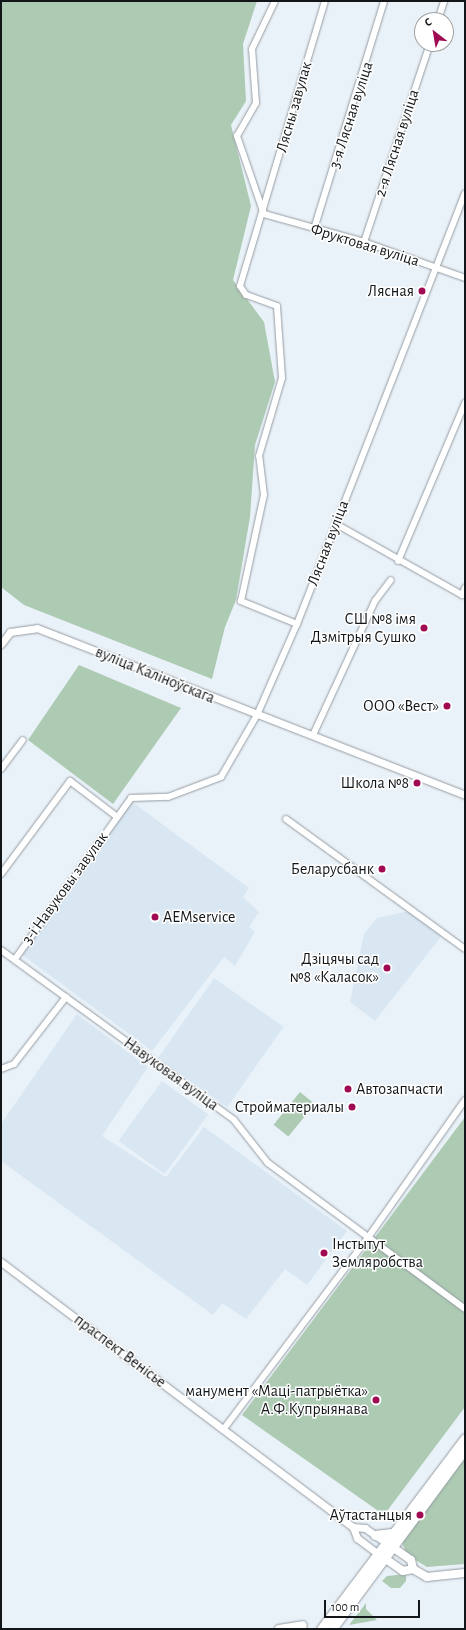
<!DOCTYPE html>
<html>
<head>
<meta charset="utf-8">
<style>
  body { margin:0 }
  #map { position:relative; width:466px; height:1630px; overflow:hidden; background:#eaf2f9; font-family:"Alegreya Sans",sans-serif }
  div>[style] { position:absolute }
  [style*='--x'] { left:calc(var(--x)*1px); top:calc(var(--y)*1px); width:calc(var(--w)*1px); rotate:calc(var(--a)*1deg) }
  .built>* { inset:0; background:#d9e7f3; transform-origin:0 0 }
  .green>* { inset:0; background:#adcab3; transform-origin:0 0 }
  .roads { filter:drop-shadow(0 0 1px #959ca2) drop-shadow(0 0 1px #959ca2) }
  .minor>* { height:6px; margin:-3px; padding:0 3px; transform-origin:3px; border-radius:3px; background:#fff }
  .tertiary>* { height:7px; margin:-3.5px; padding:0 3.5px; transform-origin:3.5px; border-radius:3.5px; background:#fff }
  .secondary>* { height:8px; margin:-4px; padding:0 4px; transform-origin:4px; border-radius:4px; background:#fff }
  .primary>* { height:9px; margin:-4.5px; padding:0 4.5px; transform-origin:4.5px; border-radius:4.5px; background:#fff }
  .dots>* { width:11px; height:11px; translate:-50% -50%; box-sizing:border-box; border:2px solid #fff; border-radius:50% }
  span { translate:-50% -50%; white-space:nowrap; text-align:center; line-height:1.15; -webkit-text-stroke:3px #fff; paint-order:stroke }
  .street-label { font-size:16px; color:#131618 }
  .poi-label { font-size:16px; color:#131618 }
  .right { translate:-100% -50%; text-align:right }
  .left { translate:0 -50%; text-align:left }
  .frame { position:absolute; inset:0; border:2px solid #131618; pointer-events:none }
  .north { position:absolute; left:414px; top:12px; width:40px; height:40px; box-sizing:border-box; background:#fff; border:1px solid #a1a2a3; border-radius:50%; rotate:329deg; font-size:11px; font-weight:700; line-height:16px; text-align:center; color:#131618 }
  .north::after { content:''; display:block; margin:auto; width:14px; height:18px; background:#9f0a53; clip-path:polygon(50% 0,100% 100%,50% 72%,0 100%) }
  .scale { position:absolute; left:324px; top:1600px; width:96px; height:18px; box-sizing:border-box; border:2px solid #131618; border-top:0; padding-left:5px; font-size:12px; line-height:14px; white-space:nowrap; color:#131618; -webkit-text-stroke:3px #fff; paint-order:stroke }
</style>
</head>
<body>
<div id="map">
  <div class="built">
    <div style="clip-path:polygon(131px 801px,249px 888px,243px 897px,259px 912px,249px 927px,255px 932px,235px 966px,224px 957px,152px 1051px,21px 954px)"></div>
    <div style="clip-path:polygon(408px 911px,443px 934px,375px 1021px,350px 1002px,364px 934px,377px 918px)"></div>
    <div style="left:214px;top:978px;width:85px;height:98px;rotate:35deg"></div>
    <div style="clip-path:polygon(77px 1014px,148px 1067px,102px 1136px,166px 1177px,204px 1127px,347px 1231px,307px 1285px,285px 1269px,246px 1319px,222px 1303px,213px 1315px,1px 1161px,1px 1124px)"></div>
    <div style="left:162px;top:1081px;width:57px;height:74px;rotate:36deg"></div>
  </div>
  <div class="green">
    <div style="clip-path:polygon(1px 1px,257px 1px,243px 44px,246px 101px,231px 125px,251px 206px,233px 280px,264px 322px,275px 382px,255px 445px,250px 517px,236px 600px,225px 627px,212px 679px,24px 605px,1px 587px)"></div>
    <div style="clip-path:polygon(79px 665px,181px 708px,113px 804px,28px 740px)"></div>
    <div style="left:300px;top:1092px;width:19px;height:42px;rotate:39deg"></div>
    <div style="clip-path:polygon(465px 1117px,465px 1407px,384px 1515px,242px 1415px)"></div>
    <div style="clip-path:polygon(465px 1455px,465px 1564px,427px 1567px,407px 1555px,402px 1543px)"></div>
    <div style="clip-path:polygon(406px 1574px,406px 1581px,400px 1588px,391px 1588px,382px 1581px,387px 1576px)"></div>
    <div style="clip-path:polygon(366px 1603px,366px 1609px,377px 1620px,349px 1625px)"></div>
  </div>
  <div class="roads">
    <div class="minor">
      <div style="--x:438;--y:20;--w:20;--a:-72"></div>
      <div style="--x:264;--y:214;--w:83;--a:-109.1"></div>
      <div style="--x:237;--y:136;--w:38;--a:-60"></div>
      <div style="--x:256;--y:103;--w:54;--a:-94.2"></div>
      <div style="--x:252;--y:49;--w:53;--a:-64.4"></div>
      <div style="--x:264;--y:214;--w:104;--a:15.6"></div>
      <div style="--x:364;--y:242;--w:107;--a:19.6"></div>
      <div style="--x:314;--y:229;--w:239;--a:-72.9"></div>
      <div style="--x:364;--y:242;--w:209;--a:-71.6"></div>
      <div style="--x:336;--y:524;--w:145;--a:29.4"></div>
      <div style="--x:462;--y:595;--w:8;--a:-67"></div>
      <div style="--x:398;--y:561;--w:172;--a:-67"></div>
      <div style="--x:297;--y:624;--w:61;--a:-157.7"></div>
      <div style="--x:241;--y:601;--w:108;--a:-77.8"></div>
      <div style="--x:264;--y:495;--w:39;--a:-97"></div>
      <div style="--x:259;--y:456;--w:81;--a:-73.6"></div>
      <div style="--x:282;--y:378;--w:72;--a:-94"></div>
      <div style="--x:277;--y:306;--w:33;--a:-160"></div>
      <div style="--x:246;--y:295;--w:11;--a:-124"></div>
      <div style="--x:240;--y:286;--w:297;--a:-73.4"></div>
      <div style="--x:313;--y:735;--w:148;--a:-65.2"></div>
      <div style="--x:375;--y:601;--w:26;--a:-53"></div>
      <div style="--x:1;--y:769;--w:36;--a:-53"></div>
      <div style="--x:286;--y:819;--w:221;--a:36"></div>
      <div style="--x:1;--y:874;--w:116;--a:-53.4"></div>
      <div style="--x:70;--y:781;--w:58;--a:37.3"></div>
      <div style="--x:1;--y:950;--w:288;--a:36.1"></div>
      <div style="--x:234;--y:1120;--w:55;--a:51.7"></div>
      <div style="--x:268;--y:1163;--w:245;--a:36.5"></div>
      <div style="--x:15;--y:959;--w:198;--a:-54.2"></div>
      <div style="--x:131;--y:798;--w:37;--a:-2"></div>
      <div style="--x:168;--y:797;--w:57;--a:-20.7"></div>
      <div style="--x:221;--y:777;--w:72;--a:-59.9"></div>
      <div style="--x:257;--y:715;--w:99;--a:-66.3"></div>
      <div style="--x:297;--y:624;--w:462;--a:-68.7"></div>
      <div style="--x:1;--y:1069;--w:14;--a:-21"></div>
      <div style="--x:14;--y:1064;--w:85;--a:-52.2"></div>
      <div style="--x:223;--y:1430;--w:239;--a:-53"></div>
      <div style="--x:367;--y:1239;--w:170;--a:-54.8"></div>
    </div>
    <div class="tertiary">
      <div style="--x:1;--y:644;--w:15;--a:-53"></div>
      <div style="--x:10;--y:632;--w:27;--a:-8"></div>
      <div style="--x:37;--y:628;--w:459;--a:21.3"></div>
      <div style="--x:1;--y:1262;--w:441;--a:37"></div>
      <div style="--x:353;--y:1527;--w:12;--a:5"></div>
      <div style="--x:365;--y:1528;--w:24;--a:35"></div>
      <div style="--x:353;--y:1527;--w:12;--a:70"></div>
      <div style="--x:357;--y:1538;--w:25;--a:37"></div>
    </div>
    <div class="secondary">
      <div style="--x:388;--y:1544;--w:28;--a:35"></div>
      <div style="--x:411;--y:1560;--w:9;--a:77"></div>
      <div style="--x:380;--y:1555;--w:28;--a:35"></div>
      <div style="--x:403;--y:1571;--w:10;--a:-11"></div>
      <div style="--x:413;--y:1569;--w:16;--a:30"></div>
      <div style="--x:427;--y:1577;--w:38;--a:-6"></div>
      <div style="--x:279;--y:1629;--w:24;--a:-9"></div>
    </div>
    <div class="primary">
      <div style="--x:375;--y:1535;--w:17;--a:-7"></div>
      <div style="--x:321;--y:1629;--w:239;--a:-53"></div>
      <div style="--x:332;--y:1629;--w:224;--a:-53.5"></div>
    </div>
  </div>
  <div class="dots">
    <div style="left:422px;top:291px;background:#9f0a53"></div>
    <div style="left:424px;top:628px;background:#9f0a53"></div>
    <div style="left:447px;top:706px;background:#9f0a53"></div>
    <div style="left:417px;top:783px;background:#9f0a53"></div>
    <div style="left:382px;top:869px;background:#9f0a53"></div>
    <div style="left:155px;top:917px;background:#9f0a53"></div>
    <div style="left:387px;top:968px;background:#9f0a53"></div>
    <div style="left:348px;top:1089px;background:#9f0a53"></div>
    <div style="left:352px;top:1107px;background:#9f0a53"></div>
    <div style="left:324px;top:1253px;background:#9f0a53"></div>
    <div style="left:376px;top:1400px;background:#9f0a53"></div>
    <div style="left:420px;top:1515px;background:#9f0a53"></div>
  </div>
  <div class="street-label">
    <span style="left:294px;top:107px;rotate:-74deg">Лясны завулак</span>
    <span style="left:351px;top:115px;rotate:-72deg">3-я Лясная вуліца</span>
    <span style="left:397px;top:143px;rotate:-72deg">2-я Лясная вуліца</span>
    <span style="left:365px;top:245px;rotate:17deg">Фруктовая вуліца</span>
    <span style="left:328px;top:543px;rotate:-69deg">Лясная вуліца</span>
    <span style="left:155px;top:675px;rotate:22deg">вуліца Каліноўскага</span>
    <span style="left:65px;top:888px;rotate:-54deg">3-і Навуковы завулак</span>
    <span style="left:171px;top:1074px;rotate:36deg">Навуковая вуліца</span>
    <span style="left:120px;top:1351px;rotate:37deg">праспект Венісье</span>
  </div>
  <div class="poi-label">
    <span class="right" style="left:414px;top:291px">Лясная</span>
    <span class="right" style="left:416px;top:628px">СШ №8 імя<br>Дзмітрыя Сушко</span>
    <span class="right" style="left:439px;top:706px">ООО «Вест»</span>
    <span class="right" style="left:409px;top:783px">Школа №8</span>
    <span class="right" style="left:374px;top:869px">Беларусбанк</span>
    <span class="left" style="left:163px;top:917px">AEMservice</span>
    <span class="right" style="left:379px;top:968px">Дзіцячы сад<br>№8 «Каласок»</span>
    <span class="left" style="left:356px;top:1089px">Автозапчасти</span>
    <span class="right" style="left:344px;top:1107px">Стройматериалы</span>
    <span class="left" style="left:332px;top:1253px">Інстытут<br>Земляробства</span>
    <span class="right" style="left:368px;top:1400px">манумент «Маці-патрыётка»<br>А.Ф.Купрыянава</span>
    <span class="right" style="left:412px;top:1515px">Аўтастанцыя</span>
  </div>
  <div class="frame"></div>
  <div class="north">С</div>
  <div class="scale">100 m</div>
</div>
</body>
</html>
